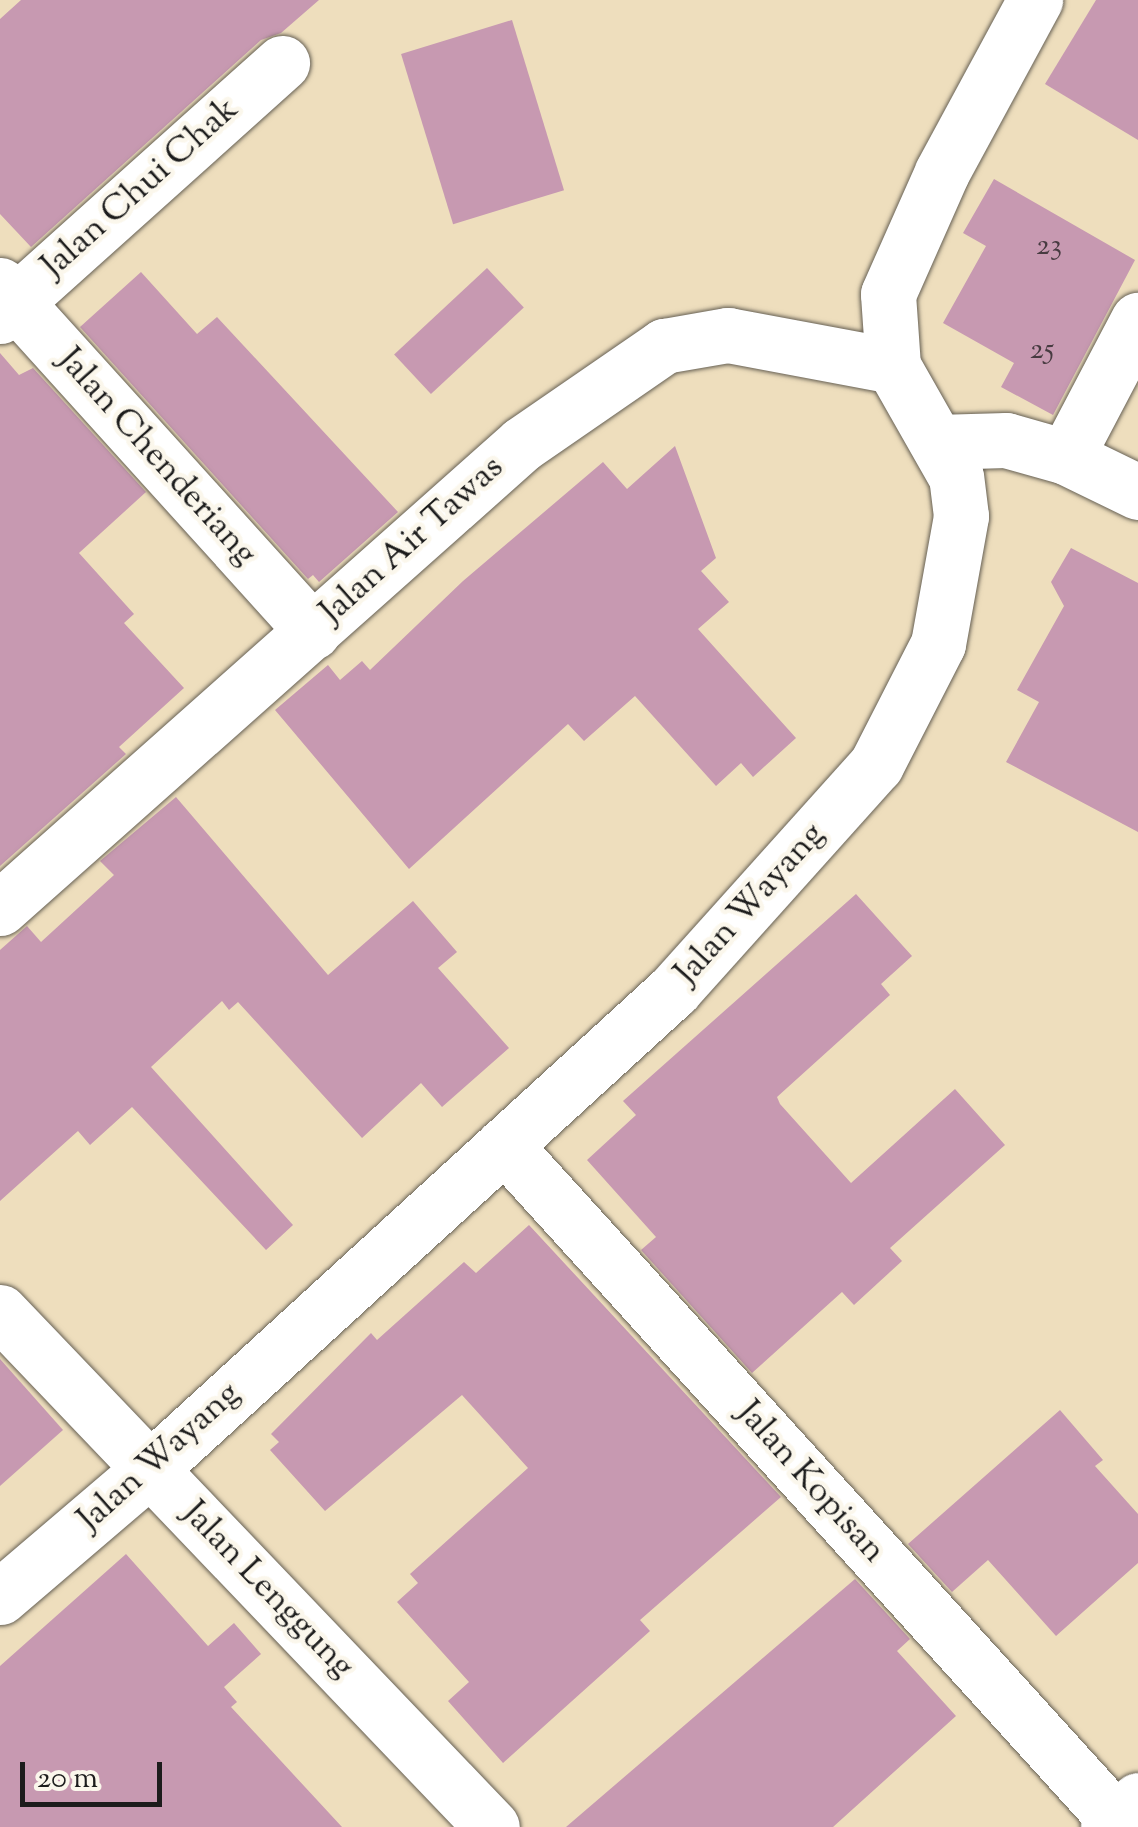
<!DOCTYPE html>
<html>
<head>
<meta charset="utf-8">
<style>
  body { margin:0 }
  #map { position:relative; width:1138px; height:1827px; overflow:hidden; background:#eedebd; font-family:"Sorts Mill Goudy",serif }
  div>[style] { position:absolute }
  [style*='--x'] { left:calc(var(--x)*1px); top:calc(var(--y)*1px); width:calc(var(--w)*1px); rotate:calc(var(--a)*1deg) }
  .building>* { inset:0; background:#c799b1; transform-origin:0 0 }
  .roads { filter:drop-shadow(0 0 2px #666054) drop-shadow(0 0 2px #666054) }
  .minor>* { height:55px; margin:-27.5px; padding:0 27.5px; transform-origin:27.5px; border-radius:27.5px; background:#fff }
  .major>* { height:55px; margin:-27.5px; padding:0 27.5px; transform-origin:27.5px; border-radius:27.5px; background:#fff }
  span { translate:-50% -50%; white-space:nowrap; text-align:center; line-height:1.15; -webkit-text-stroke:9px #fbf7ec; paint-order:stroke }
  .number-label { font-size:30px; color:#473b41 }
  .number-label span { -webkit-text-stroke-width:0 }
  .street-label { font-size:35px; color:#1c1c1c }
  .scale { position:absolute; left:20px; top:1762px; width:142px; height:45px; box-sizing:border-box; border:5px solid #1c1c1c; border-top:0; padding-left:12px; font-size:30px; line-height:35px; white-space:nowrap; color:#1c1c1c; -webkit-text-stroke:8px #fbf7ec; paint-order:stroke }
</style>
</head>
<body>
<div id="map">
  <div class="building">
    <div style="clip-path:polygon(21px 0,319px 0,281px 33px,261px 40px,31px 247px,0 214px,0 19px)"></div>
    <div style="clip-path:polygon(1096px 0,1138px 0,1138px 140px,1045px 84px)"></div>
    <div style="left:512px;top:20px;width:178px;height:116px;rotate:73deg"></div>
    <div style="clip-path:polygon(994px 179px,1135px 260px,1053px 415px,1001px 387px,1014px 363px,943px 323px,986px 246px,963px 233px)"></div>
    <div style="left:487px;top:268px;width:54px;height:127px;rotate:47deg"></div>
    <div style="clip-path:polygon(141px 272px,197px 334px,217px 317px,398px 512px,319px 582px,313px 575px,308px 579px,80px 327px)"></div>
    <div style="clip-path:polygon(0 353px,19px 375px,33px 368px,146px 492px,79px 553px,134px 614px,124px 623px,184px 688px,119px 747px,126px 754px,0 866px)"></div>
    <div style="clip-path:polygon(675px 446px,716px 558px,701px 571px,729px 602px,698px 629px,796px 738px,753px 777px,741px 763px,716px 786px,635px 696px,584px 741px,568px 724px,409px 869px,275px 710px,328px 665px,340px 680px,362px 661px,370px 670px,463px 581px,603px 462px,627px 489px)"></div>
    <div style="clip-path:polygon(1071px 548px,1138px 583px,1138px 832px,1006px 762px,1039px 702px,1017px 690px,1064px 606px,1051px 582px)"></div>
    <div style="clip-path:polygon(176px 797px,328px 975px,413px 901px,457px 952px,438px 968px,509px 1048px,442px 1107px,421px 1083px,362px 1138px,238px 1002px,229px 1010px,222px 1001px,151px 1067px,293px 1225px,266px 1250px,132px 1107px,90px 1145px,78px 1131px,0 1201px,0 950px,27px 926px,41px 942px,114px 875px,100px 861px)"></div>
    <div style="clip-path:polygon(856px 894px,912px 956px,881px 984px,890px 995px,777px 1097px,780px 1104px,851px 1183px,955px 1089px,1005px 1145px,890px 1248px,902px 1261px,854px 1305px,842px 1292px,752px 1373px,641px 1250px,656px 1237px,587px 1160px,636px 1115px,623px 1101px)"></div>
    <div style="clip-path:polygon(529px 1225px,781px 1497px,640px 1620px,650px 1631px,503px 1763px,448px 1701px,469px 1682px,397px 1602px,418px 1583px,410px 1574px,528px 1468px,462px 1395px,325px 1511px,270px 1450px,279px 1442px,271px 1434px,371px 1333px,377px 1340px,464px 1262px,476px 1273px)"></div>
    <div style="clip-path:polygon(0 1359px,63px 1430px,0 1486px)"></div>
    <div style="clip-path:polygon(1060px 1410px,1103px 1460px,1095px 1466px,1138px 1514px,1138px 1563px,1056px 1636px,988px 1560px,952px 1592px,908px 1544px)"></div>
    <div style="clip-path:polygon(126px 1554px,208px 1646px,234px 1623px,261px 1654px,224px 1687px,237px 1702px,231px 1707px,342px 1827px,0 1827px,0 1666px)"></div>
    <div style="clip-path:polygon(855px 1579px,910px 1639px,897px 1651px,956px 1716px,833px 1827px,566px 1827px)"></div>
  </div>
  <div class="roads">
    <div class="minor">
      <div style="--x:0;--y:285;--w:467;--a:47.9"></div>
      <div style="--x:0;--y:316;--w:379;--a:-41.9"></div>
      <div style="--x:937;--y:442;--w:69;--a:-1.7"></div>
      <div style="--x:1006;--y:440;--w:62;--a:15.8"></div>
      <div style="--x:1066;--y:457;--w:80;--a:25.9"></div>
      <div style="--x:1066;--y:457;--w:155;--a:-62.3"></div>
      <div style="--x:0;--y:908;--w:698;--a:-41.63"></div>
      <div style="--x:522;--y:444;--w:173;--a:-34.6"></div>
      <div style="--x:664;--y:346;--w:65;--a:-9.8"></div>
      <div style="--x:728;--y:335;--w:168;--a:10.6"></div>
      <div style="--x:504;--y:1145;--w:911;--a:47.8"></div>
      <div style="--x:0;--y:1312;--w:712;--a:46.31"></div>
      <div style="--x:0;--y:1597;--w:197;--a:-40.5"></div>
      <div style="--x:150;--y:1469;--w:710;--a:-42.43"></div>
      <div style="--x:674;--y:990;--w:302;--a:-48.1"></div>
      <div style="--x:876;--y:765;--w:136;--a:-62.9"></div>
      <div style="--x:938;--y:644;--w:130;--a:-79.8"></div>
      <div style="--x:961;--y:516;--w:39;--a:-97"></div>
      <div style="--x:956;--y:477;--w:128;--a:-119.6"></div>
      <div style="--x:893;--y:366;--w:72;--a:-94"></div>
      <div style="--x:888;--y:294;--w:133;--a:-66.1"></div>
      <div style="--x:942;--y:172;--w:196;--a:-61.6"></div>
    </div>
    <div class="major">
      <div style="--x:1108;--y:1827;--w:40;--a:-42"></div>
    </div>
  </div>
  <div class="number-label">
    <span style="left:1049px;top:247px">23</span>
    <span style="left:1042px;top:351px">25</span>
  </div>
  <div class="street-label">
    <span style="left:141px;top:189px;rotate:-42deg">Jalan Chui Chak</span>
    <span style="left:156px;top:458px;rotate:48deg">Jalan Chenderiang</span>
    <span style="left:413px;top:541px;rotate:-42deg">Jalan Air Tawas</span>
    <span style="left:751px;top:905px;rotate:-48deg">Jalan Wayang</span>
    <span style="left:160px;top:1458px;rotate:-42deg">Jalan Wayang</span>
    <span style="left:810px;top:1483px;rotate:48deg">Jalan Kopisan</span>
    <span style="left:267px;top:1591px;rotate:46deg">Jalan Lenggung</span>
  </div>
  <div class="scale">20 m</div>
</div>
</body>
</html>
